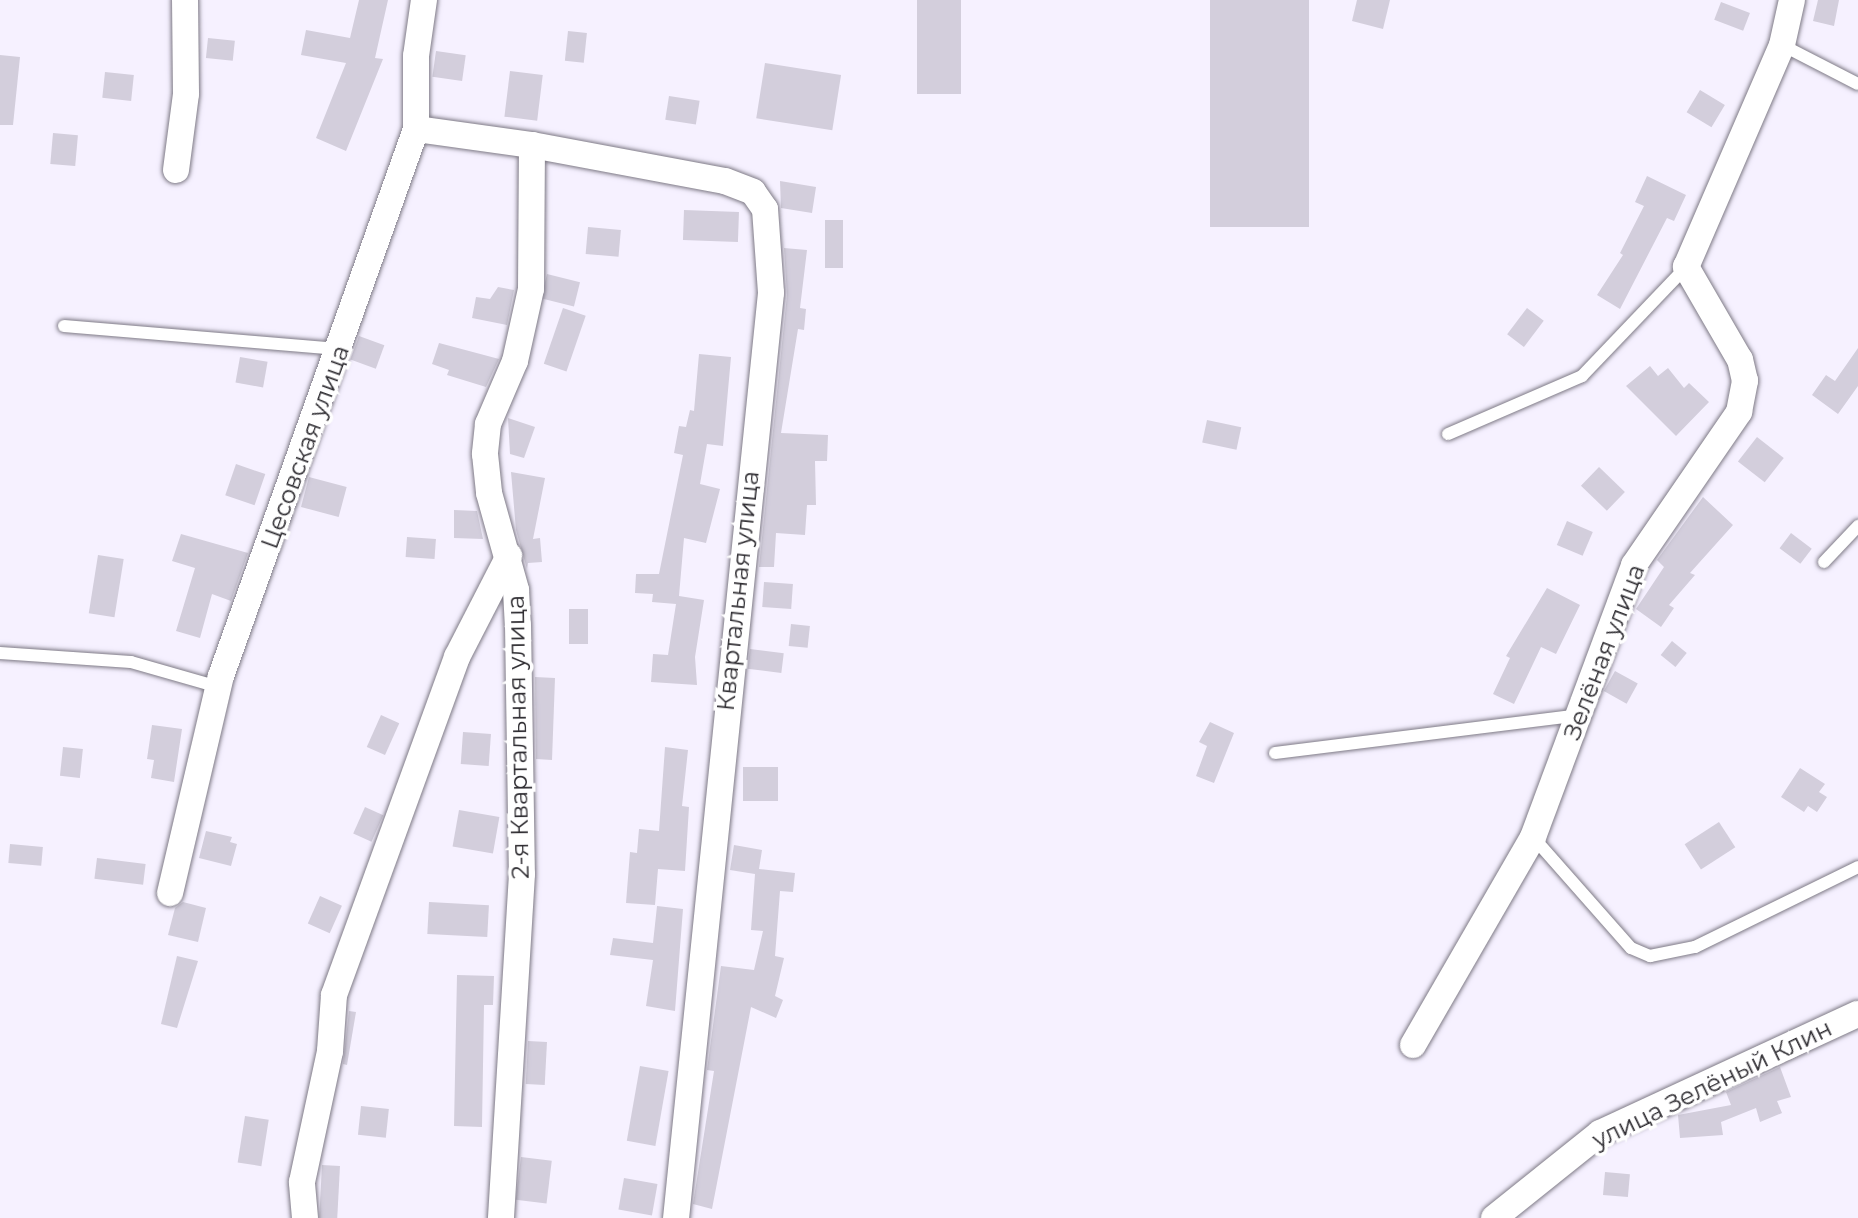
<!DOCTYPE html>
<html>
<head>
<meta charset="utf-8">
<style>
  body { margin:0 }
  #map { position:relative; width:1858px; height:1218px; overflow:hidden; background:#f6f1ff; font-family:Montserrat,sans-serif }
  div>[style] { position:absolute }
  [style*='--x'] { left:calc(var(--x)*1px); top:calc(var(--y)*1px); width:calc(var(--w)*1px); rotate:calc(var(--a)*1deg) }
  .building>* { inset:0; background:#d3cedc; transform-origin:0 0 }
  .roads { filter:drop-shadow(0 0 2px #7e7a86) drop-shadow(0 0 2px #7e7a86) }
  .lane>* { height:12px; margin:-6px; padding:0 6px; transform-origin:6px; border-radius:6px; background:#fff }
  .street>* { height:26px; margin:-13px; padding:0 13px; transform-origin:13px; border-radius:13px; background:#fff }
  span { translate:-50% -50%; white-space:nowrap; text-align:center; line-height:1.15; -webkit-text-stroke:7px #fff; paint-order:stroke }
  .street-label { font-size:24px; color:#2e2c31 }
</style>
</head>
<body>
<div id="map">
  <div class="building">
    <div style="clip-path:polygon(359px 0,388px 0,375px 58px,383px 59px,346px 151px,316px 138px,346px 63px,301px 55px,306px 30px,350px 38px)"></div>
    <div style="left:917px;top:0;width:44px;height:94px"></div>
    <div style="left:1210px;top:0;width:99px;height:227px"></div>
    <div style="clip-path:polygon(1357px 0,1390px 0,1383px 29px,1352px 21px)"></div>
    <div style="clip-path:polygon(1818px 0,1839px 0,1834px 26px,1813px 21px)"></div>
    <div style="left:1721px;top:2px;width:31px;height:19px;rotate:21deg"></div>
    <div style="left:568px;top:31px;width:19px;height:30px;rotate:6deg"></div>
    <div style="left:208px;top:38px;width:27px;height:20px;rotate:6deg"></div>
    <div style="left:436px;top:51px;width:30px;height:26px;rotate:8deg"></div>
    <div style="clip-path:polygon(0 55px,20px 57px,13px 125px,0 125px)"></div>
    <div style="left:765px;top:63px;width:77px;height:56px;rotate:9deg"></div>
    <div style="left:510px;top:71px;width:33px;height:46px;rotate:7deg"></div>
    <div style="left:105px;top:72px;width:29px;height:26px;rotate:6deg"></div>
    <div style="left:1700px;top:90px;width:29px;height:26px;rotate:31deg"></div>
    <div style="left:669px;top:96px;width:31px;height:24px;rotate:9deg"></div>
    <div style="left:53px;top:133px;width:25px;height:31px;rotate:5deg"></div>
    <div style="clip-path:polygon(1647px 176px,1686px 195px,1674px 221px,1667px 218px,1620px 309px,1597px 295px,1623px 255px,1620px 253px,1644px 206px,1635px 202px)"></div>
    <div style="clip-path:polygon(780px 181px,816px 187px,812px 213px,781px 208px)"></div>
    <div style="left:684px;top:210px;width:55px;height:30px;rotate:2deg"></div>
    <div style="left:825px;top:220px;width:18px;height:48px"></div>
    <div style="left:588px;top:227px;width:33px;height:27px;rotate:5deg"></div>
    <div style="clip-path:polygon(784px 248px,807px 250px,800px 308px,806px 309px,804px 330px,798px 329px,781px 433px,828px 435px,827px 461px,815px 461px,816px 505px,807px 505px,805px 535px,776px 533px,774px 567px,759px 567px,787px 295px)"></div>
    <div style="left:547px;top:274px;width:34px;height:25px;rotate:14deg"></div>
    <div style="clip-path:polygon(498px 287px,514px 290px,507px 325px,472px 318px,476px 297px,490px 299px)"></div>
    <div style="left:563px;top:308px;width:24px;height:59px;rotate:19deg"></div>
    <div style="left:1527px;top:308px;width:21px;height:33px;rotate:37deg"></div>
    <div style="left:359px;top:336px;width:27px;height:25px;rotate:20deg"></div>
    <div style="clip-path:polygon(439px 343px,499px 359px,486px 387px,447px 375px,449px 370px,432px 364px)"></div>
    <div style="clip-path:polygon(1858px 348px,1858px 386px,1838px 414px,1812px 395px,1826px 375px,1835px 381px)"></div>
    <div style="clip-path:polygon(699px 354px,731px 357px,723px 446px,707px 444px,700px 484px,720px 489px,706px 543px,684px 538px,679px 596px,704px 600px,695px 657px,697px 685px,651px 682px,653px 654px,668px 655px,676px 604px,652px 602px,653px 594px,635px 593px,636px 574px,659px 574px,683px 455px,674px 453px,679px 426px,686px 427px,690px 410px,694px 411px)"></div>
    <div style="left:240px;top:357px;width:28px;height:26px;rotate:10deg"></div>
    <div style="clip-path:polygon(1650px 366px,1658px 376px,1668px 368px,1684px 388px,1689px 383px,1709px 402px,1676px 436px,1626px 386px)"></div>
    <div style="clip-path:polygon(508px 418px,535px 427px,524px 458px,510px 454px)"></div>
    <div style="left:1207px;top:420px;width:35px;height:23px;rotate:12deg"></div>
    <div style="left:1757px;top:437px;width:34px;height:31px;rotate:38deg"></div>
    <div style="left:236px;top:464px;width:31px;height:33px;rotate:19deg"></div>
    <div style="left:1599px;top:467px;width:36px;height:26px;rotate:44deg"></div>
    <div style="clip-path:polygon(511px 472px,545px 478px,533px 539px,540px 538px,542px 562px,528px 563px,527px 569px,516px 530px)"></div>
    <div style="left:309px;top:477px;width:39px;height:31px;rotate:15deg"></div>
    <div style="clip-path:polygon(1703px 497px,1733px 525px,1690px 573px,1695px 575px,1669px 605px,1674px 608px,1661px 627px,1636px 609px,1664px 567px,1657px 560px)"></div>
    <div style="clip-path:polygon(454px 510px,477px 511px,483px 539px,454px 538px)"></div>
    <div style="left:1567px;top:521px;width:28px;height:26px;rotate:23deg"></div>
    <div style="left:1791px;top:533px;width:26px;height:19px;rotate:37deg"></div>
    <div style="clip-path:polygon(181px 534px,248px 553px,231px 601px,212px 594px,200px 638px,176px 631px,195px 568px,172px 561px)"></div>
    <div style="left:407px;top:537px;width:29px;height:20px;rotate:4deg"></div>
    <div style="left:98px;top:555px;width:26px;height:59px;rotate:9deg"></div>
    <div style="left:764px;top:582px;width:29px;height:25px;rotate:4deg"></div>
    <div style="clip-path:polygon(1547px 588px,1580px 605px,1556px 654px,1541px 647px,1514px 704px,1493px 694px,1510px 658px,1506px 656px)"></div>
    <div style="left:569px;top:609px;width:19px;height:35px"></div>
    <div style="left:791px;top:624px;width:19px;height:22px;rotate:6deg"></div>
    <div style="left:1672px;top:641px;width:19px;height:18px;rotate:39deg"></div>
    <div style="left:750px;top:649px;width:34px;height:20px;rotate:7deg"></div>
    <div style="left:1615px;top:671px;width:26px;height:23px;rotate:29deg"></div>
    <div style="clip-path:polygon(535px 677px,555px 678px,552px 760px,536px 759px)"></div>
    <div style="left:381px;top:715px;width:20px;height:35px;rotate:24deg"></div>
    <div style="clip-path:polygon(1210px 722px,1234px 733px,1214px 783px,1196px 776px,1207px 746px,1199px 742px)"></div>
    <div style="clip-path:polygon(152px 725px,182px 729px,174px 782px,151px 778px,154px 760px,147px 759px)"></div>
    <div style="left:463px;top:732px;width:28px;height:32px;rotate:4deg"></div>
    <div style="left:63px;top:747px;width:20px;height:29px;rotate:6deg"></div>
    <div style="clip-path:polygon(665px 747px,688px 750px,682px 806px,689px 807px,685px 871px,658px 869px,655px 905px,626px 903px,630px 852px,637px 853px,639px 829px,659px 831px)"></div>
    <div style="left:743px;top:767px;width:35px;height:34px"></div>
    <div style="clip-path:polygon(1800px 768px,1825px 784px,1819px 792px,1827px 797px,1817px 812px,1808px 806px,1804px 812px,1781px 797px)"></div>
    <div style="left:365px;top:807px;width:20px;height:29px;rotate:24deg"></div>
    <div style="left:459px;top:810px;width:41px;height:37px;rotate:10deg"></div>
    <div style="left:1719px;top:822px;width:30px;height:41px;rotate:57deg"></div>
    <div style="clip-path:polygon(206px 831px,232px 837px,230px 842px,237px 844px,231px 866px,199px 858px)"></div>
    <div style="left:10px;top:844px;width:33px;height:19px;rotate:5deg"></div>
    <div style="clip-path:polygon(734px 845px,762px 850px,759px 869px,795px 873px,793px 892px,780px 891px,775px 956px,784px 958px,775px 996px,783px 1000px,776px 1018px,751px 1007px,712px 1209px,693px 1204px,714px 1071px,707px 1070px,721px 966px,754px 970px,763px 931px,751px 930px,755px 874px,730px 870px)"></div>
    <div style="left:97px;top:858px;width:49px;height:21px;rotate:7deg"></div>
    <div style="left:320px;top:896px;width:24px;height:30px;rotate:24deg"></div>
    <div style="clip-path:polygon(183px 902px,206px 908px,198px 942px,168px 935px,175px 908px)"></div>
    <div style="left:429px;top:902px;width:60px;height:32px;rotate:3deg"></div>
    <div style="clip-path:polygon(657px 906px,683px 909px,675px 1011px,646px 1006px,653px 960px,610px 955px,613px 938px,653px 943px)"></div>
    <div style="clip-path:polygon(177px 956px,198px 961px,177px 1028px,161px 1024px)"></div>
    <div style="clip-path:polygon(457px 975px,494px 976px,493px 1005px,484px 1005px,482px 1127px,454px 1126px)"></div>
    <div style="clip-path:polygon(349px 1011px,356px 1012px,347px 1065px,343px 1064px)"></div>
    <div style="left:528px;top:1041px;width:19px;height:43px;rotate:3deg"></div>
    <div style="left:640px;top:1066px;width:29px;height:76px;rotate:10deg"></div>
    <div style="clip-path:polygon(1780px 1067px,1791px 1097px,1777px 1101px,1782px 1113px,1760px 1122px,1756px 1108px,1721px 1122px,1723px 1135px,1680px 1138px,1678px 1115px,1731px 1105px,1726px 1092px)"></div>
    <div style="left:361px;top:1106px;width:28px;height:29px;rotate:6deg"></div>
    <div style="left:245px;top:1116px;width:24px;height:47px;rotate:9deg"></div>
    <div style="left:521px;top:1157px;width:31px;height:43px;rotate:7deg"></div>
    <div style="left:322px;top:1165px;width:18px;height:53px;rotate:3deg"></div>
    <div style="left:1605px;top:1172px;width:25px;height:23px;rotate:5deg"></div>
    <div style="left:624px;top:1178px;width:34px;height:32px;rotate:10deg"></div>
  </div>
  <div class="roads">
    <div class="lane">
      <div style="--x:1782;--y:45;--w:85;--a:27.2"></div>
      <div style="--x:64;--y:326;--w:275;--a:4.8"></div>
      <div style="--x:1448;--y:434;--w:146;--a:-23.4"></div>
      <div style="--x:1582;--y:376;--w:151;--a:-46.3"></div>
      <div style="--x:1824;--y:562;--w:50;--a:-46.6"></div>
      <div style="--x:0;--y:653;--w:131;--a:3.9"></div>
      <div style="--x:131;--y:662;--w:91;--a:16"></div>
      <div style="--x:1275;--y:753;--w:306;--a:-7.1"></div>
      <div style="--x:1533;--y:837;--w:148;--a:48.6"></div>
      <div style="--x:1631;--y:948;--w:21;--a:23"></div>
      <div style="--x:1650;--y:956;--w:46;--a:-11.3"></div>
      <div style="--x:1695;--y:947;--w:182;--a:-26.1"></div>
    </div>
    <div class="street">
      <div style="--x:416;--y:129;--w:117;--a:7.9"></div>
      <div style="--x:532;--y:145;--w:144;--a:90.4"></div>
      <div style="--x:531;--y:289;--w:74;--a:102.5"></div>
      <div style="--x:515;--y:361;--w:69;--a:113.2"></div>
      <div style="--x:488;--y:424;--w:30;--a:96"></div>
      <div style="--x:485;--y:454;--w:39;--a:84"></div>
      <div style="--x:489;--y:493;--w:101;--a:74.4"></div>
      <div style="--x:516;--y:590;--w:35;--a:87"></div>
      <div style="--x:518;--y:625;--w:249;--a:89.1"></div>
      <div style="--x:522;--y:874;--w:345;--a:93.5"></div>
      <div style="--x:532;--y:145;--w:196;--a:10.6"></div>
      <div style="--x:725;--y:181;--w:30;--a:21"></div>
      <div style="--x:753;--y:192;--w:21;--a:55"></div>
      <div style="--x:765;--y:209;--w:84;--a:85.9"></div>
      <div style="--x:771;--y:293;--w:930;--a:95.86"></div>
      <div style="--x:176;--y:170;--w:77;--a:-82.5"></div>
      <div style="--x:186;--y:94;--w:94;--a:-90.6"></div>
      <div style="--x:170;--y:893;--w:223;--a:-76.8"></div>
      <div style="--x:221;--y:676;--w:581;--a:-70.38"></div>
      <div style="--x:416;--y:129;--w:73;--a:-90"></div>
      <div style="--x:416;--y:56;--w:57;--a:-81.9"></div>
      <div style="--x:1413;--y:1045;--w:240;--a:-60"></div>
      <div style="--x:1533;--y:837;--w:290;--a:-69.6"></div>
      <div style="--x:1634;--y:565;--w:186;--a:-55.5"></div>
      <div style="--x:1739;--y:412;--w:32;--a:-79"></div>
      <div style="--x:1745;--y:381;--w:22;--a:-103"></div>
      <div style="--x:1740;--y:360;--w:108;--a:-120.1"></div>
      <div style="--x:1686;--y:267;--w:242;--a:-66.6"></div>
      <div style="--x:1782;--y:45;--w:46;--a:-77.5"></div>
      <div style="--x:305;--y:1218;--w:36;--a:-95"></div>
      <div style="--x:302;--y:1182;--w:134;--a:-77.9"></div>
      <div style="--x:330;--y:1051;--w:56;--a:-85.9"></div>
      <div style="--x:334;--y:995;--w:360;--a:-70"></div>
      <div style="--x:457;--y:657;--w:114;--a:-62.8"></div>
      <div style="--x:1494;--y:1218;--w:136;--a:-38.7"></div>
      <div style="--x:1600;--y:1133;--w:284;--a:-24.8"></div>
    </div>
  </div>
  <div class="street-label">
    <span style="left:305px;top:447px;rotate:-70deg">Цесовская улица</span>
    <span style="left:738px;top:591px;rotate:-84deg">Квартальная улица</span>
    <span style="left:1604px;top:652px;rotate:-69deg">Зелёная улица</span>
    <span style="left:518px;top:737px;rotate:-91deg">2-я Квартальная улица</span>
    <span style="left:1712px;top:1084px;rotate:-26deg">улица Зелёный Клин</span>
  </div>
</div>
</body>
</html>
